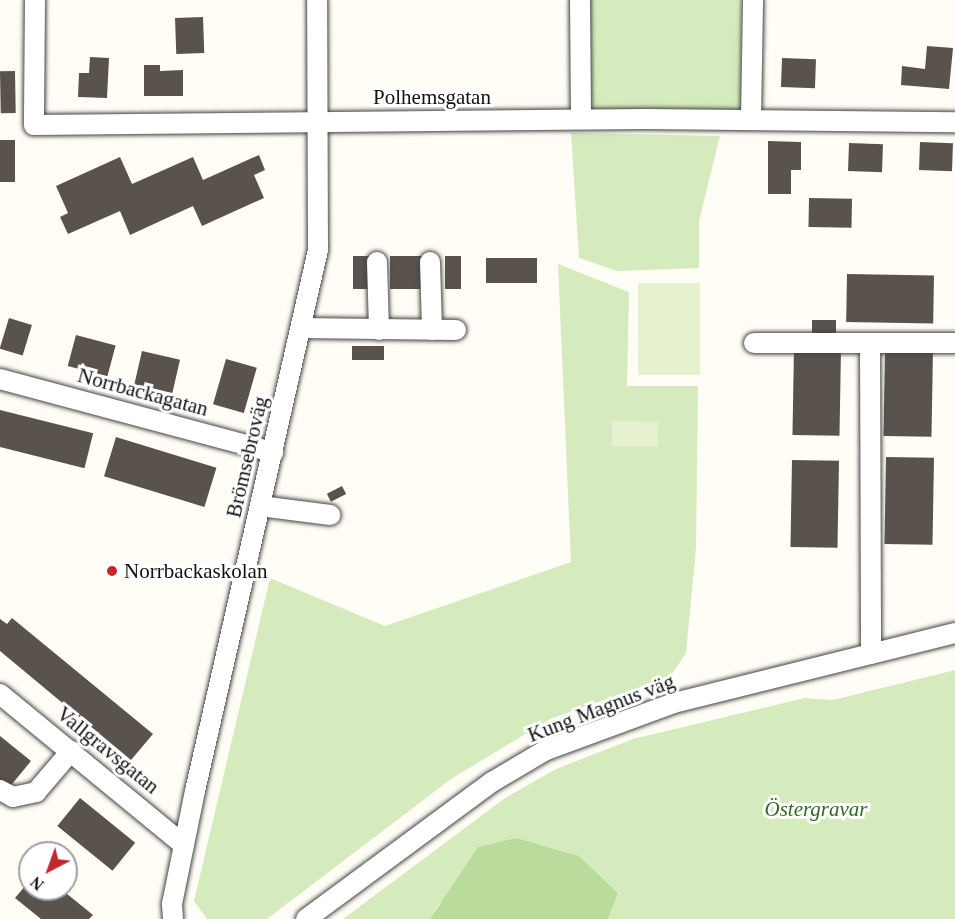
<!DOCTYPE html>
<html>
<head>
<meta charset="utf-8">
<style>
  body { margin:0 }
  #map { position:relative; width:955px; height:919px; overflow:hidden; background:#fffdf5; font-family:"Times New Roman",serif }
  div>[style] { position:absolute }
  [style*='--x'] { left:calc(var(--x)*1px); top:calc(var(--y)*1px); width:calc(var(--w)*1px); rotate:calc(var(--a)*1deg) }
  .green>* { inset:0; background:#d5ebbd; transform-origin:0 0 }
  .forest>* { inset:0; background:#b9dc9c }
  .pitch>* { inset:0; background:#e6f2cf; transform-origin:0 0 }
  .building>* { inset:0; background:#5a524d; transform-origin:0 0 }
  .roads { filter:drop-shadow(0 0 2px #444) drop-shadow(0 0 2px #444) }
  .minor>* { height:20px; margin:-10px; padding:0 10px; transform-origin:10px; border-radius:10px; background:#fff }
  .dots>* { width:16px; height:16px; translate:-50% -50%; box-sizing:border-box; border:3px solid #fff; border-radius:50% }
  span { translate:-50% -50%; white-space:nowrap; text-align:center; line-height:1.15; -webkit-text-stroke:6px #fff; paint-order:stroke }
  .street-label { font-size:21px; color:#111 }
  .poi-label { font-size:21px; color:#111 }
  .left { translate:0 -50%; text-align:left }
  .park-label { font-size:21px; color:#2f6b1f; font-style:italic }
  .north { position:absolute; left:18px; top:841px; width:60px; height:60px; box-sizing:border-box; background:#fff; border:2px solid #a0a0a0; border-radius:50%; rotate:221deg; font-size:16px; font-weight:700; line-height:24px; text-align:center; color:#111 }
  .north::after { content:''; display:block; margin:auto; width:21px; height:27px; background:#c4262e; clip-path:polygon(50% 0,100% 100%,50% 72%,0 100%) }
</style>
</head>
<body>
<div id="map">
  <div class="green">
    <div style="left:588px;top:0;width:153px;height:109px"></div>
    <div style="clip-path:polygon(571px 133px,720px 136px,699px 221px,699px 268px,617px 271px,579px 258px)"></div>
    <div style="clip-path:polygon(558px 264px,629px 292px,627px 386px,698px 386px,696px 549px,686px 653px,670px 677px,552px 718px,451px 779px,267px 919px,207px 919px,194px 901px,270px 578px,385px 626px,571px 562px)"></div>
    <div style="clip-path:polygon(955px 670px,955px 919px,608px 919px,618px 893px,579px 856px,517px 838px,439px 904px,430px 919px,343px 919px,505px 798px,556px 769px,633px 739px,805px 698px,833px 700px)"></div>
  </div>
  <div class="forest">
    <div style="clip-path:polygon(517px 838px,579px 856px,618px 893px,608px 919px,430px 919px,478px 847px)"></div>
  </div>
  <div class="pitch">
    <div style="left:638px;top:283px;width:62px;height:92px"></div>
    <div style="left:612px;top:421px;width:46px;height:25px;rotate:1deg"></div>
  </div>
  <div class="building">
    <div style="left:203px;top:17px;width:36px;height:28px;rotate:88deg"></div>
    <div style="clip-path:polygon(927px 46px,953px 48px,949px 89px,901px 85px,902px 66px,925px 69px)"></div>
    <div style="clip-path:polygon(90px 57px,109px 58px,107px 98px,78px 97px,79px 73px,89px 73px)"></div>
    <div style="left:782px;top:58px;width:34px;height:29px;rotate:2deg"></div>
    <div style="clip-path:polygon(144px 65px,160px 65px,160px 71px,183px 70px,183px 96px,144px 96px)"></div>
    <div style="left:15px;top:71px;width:42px;height:15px;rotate:89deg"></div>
    <div style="left:0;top:140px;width:15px;height:42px"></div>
    <div style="clip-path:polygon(768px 141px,801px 142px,801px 170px,791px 170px,791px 194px,768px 194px)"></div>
    <div style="left:920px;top:142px;width:33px;height:28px;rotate:2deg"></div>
    <div style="left:849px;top:143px;width:34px;height:28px;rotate:2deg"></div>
    <div style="clip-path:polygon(259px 155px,265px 170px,254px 175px,264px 198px,202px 226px,193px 206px,130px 235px,120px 211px,68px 234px,60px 217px,68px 213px,56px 186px,120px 157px,132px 184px,193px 157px,203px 180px)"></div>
    <div style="left:809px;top:198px;width:43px;height:29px;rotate:1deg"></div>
    <div style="left:353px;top:256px;width:17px;height:33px"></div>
    <div style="left:390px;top:256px;width:34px;height:33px"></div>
    <div style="left:445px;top:256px;width:16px;height:33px"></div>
    <div style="left:486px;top:258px;width:51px;height:25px"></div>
    <div style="left:847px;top:274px;width:87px;height:48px;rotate:1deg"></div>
    <div style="left:9px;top:318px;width:24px;height:32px;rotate:17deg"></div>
    <div style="left:836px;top:320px;width:18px;height:24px;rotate:90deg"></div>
    <div style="left:76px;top:335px;width:41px;height:32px;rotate:15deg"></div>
    <div style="left:384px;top:346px;width:14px;height:32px;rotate:90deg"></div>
    <div style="left:794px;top:348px;width:47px;height:87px;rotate:1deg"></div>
    <div style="left:885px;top:349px;width:48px;height:87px;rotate:1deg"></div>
    <div style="left:142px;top:351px;width:39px;height:34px;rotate:13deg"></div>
    <div style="left:226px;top:359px;width:32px;height:47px;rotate:16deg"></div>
    <div style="left:0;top:410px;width:96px;height:36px;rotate:14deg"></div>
    <div style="left:116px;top:437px;width:105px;height:41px;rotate:17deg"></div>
    <div style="left:886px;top:457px;width:48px;height:87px;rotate:1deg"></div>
    <div style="left:792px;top:460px;width:47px;height:87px;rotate:1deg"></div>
    <div style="left:342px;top:486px;width:9px;height:17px;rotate:63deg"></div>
    <div style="clip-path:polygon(12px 618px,153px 734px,131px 760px,0 651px,0 619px,7px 624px)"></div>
    <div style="clip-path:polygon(0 736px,31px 761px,8px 789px,0 783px)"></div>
    <div style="left:80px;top:798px;width:71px;height:36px;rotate:39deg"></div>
    <div style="clip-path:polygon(30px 880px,30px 889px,61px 889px,93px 915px,89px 919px,41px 919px,15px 898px)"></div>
  </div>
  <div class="roads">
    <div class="minor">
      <div style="--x:35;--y:0;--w:125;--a:90.5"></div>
      <div style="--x:34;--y:125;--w:612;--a:-0.56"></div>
      <div style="--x:646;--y:119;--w:309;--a:0.6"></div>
      <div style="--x:580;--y:0;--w:119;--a:89.5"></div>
      <div style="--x:751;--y:119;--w:119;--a:-89"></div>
      <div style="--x:377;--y:262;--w:68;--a:88.3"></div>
      <div style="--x:430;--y:262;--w:68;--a:88.3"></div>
      <div style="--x:301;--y:328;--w:155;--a:0.7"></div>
      <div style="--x:754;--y:343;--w:201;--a:0"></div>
      <div style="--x:870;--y:343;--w:311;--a:89.8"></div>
      <div style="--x:0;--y:379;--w:283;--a:15"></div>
      <div style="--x:260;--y:506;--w:71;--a:7.3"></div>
      <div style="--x:0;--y:694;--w:238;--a:39.4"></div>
      <div style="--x:0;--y:790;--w:15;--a:28"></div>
      <div style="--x:13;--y:797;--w:24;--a:-12"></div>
      <div style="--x:36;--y:792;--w:54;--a:-49.5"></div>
      <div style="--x:173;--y:919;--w:15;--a:-94"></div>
      <div style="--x:172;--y:904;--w:115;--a:-78.5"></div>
      <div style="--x:195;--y:791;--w:555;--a:-77.19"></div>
      <div style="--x:318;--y:250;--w:250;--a:-90.2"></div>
      <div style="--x:306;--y:919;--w:231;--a:-36.4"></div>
      <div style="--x:492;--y:782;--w:63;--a:-30.7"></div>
      <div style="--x:546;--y:750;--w:136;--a:-20.2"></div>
      <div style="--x:674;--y:703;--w:290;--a:-14"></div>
    </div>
  </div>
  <div class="dots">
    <div style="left:112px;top:571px;background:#c4262e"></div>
  </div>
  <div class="street-label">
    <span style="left:432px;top:97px">Polhemsgatan</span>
    <span style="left:143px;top:392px;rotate:15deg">Norrbackagatan</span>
    <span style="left:247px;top:457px;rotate:-77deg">Brömsebroväg</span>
    <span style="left:601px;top:708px;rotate:-21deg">Kung Magnus väg</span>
    <span style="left:108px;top:750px;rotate:39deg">Vallgravsgatan</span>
  </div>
  <div class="poi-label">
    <span class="left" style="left:124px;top:571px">Norrbackaskolan</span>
  </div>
  <div class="park-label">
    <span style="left:816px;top:809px">Östergravar</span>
  </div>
  <div class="north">N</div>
</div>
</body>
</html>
